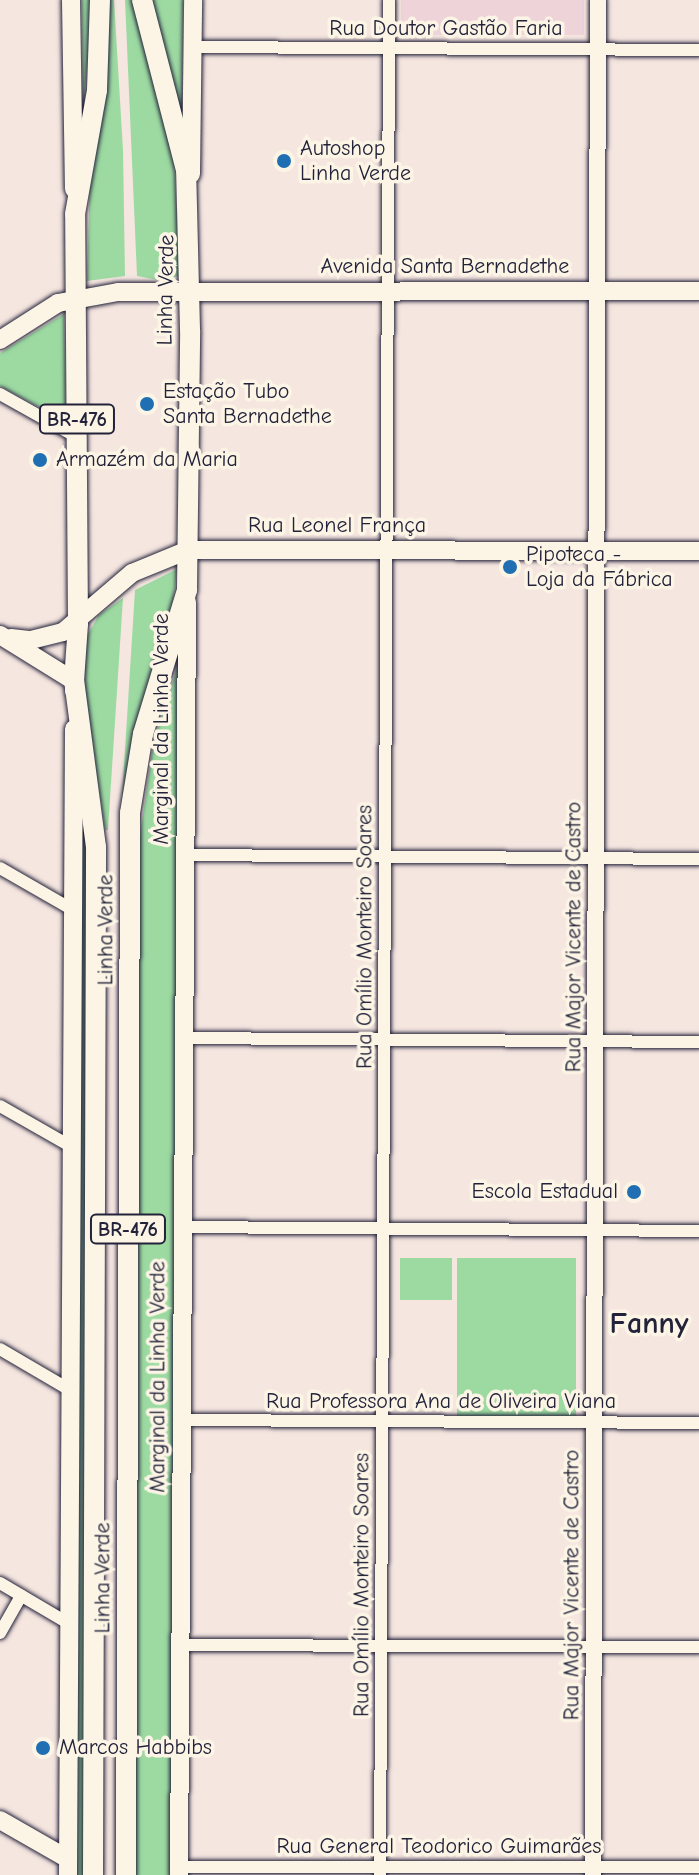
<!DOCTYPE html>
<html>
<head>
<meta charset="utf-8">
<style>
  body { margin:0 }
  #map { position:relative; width:699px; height:1875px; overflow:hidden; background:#f6e6e0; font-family:"Comic Neue",sans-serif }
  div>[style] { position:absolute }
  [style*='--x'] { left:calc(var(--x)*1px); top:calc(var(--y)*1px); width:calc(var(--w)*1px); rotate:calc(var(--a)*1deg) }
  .built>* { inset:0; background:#eed4d9; transform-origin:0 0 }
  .green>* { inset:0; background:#9ddaa2; transform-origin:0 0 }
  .roads { filter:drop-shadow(0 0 2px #22223b) drop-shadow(0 0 2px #22223b) }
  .minor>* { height:12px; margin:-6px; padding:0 6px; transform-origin:6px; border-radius:6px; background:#fcf5e5 }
  .tertiary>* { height:16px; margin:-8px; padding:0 8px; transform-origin:8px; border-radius:8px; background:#fcf5e5 }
  .secondary>* { height:18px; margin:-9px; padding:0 9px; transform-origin:9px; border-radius:9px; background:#fcf5e5 }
  .trunk>* { height:20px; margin:-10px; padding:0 10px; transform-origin:10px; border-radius:10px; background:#fcf5e5 }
  .dots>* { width:22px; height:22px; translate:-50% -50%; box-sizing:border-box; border:4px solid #fcf5e5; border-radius:50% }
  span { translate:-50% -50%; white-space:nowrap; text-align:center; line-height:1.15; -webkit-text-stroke:7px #fcf5e5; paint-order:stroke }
  .shield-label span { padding:2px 6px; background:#fcf5e5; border:2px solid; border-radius:6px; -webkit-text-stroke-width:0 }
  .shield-label { font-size:20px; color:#22223b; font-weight:700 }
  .street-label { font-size:22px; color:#22223b }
  .poi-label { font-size:22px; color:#22223b }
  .left { translate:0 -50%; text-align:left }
  .right { translate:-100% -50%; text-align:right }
  .district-label { font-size:30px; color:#22223b; font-weight:700 }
</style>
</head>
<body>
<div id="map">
  <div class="built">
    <div style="left:401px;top:0;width:183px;height:35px"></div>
  </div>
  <div class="green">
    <div style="clip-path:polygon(82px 0,93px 0,83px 113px)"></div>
    <div style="clip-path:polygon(109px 0,114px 0,123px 150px,125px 276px,87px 281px,90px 176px,106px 90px)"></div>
    <div style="clip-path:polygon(125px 0,134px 0,174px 161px,180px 276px,158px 280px,137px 276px)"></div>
    <div style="clip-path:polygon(151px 0,183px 0,182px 115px,157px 33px)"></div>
    <div style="clip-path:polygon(64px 314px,66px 417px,63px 420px,0 386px,0 353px)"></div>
    <div style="clip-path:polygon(177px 569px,171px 619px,120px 830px,135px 590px)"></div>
    <div style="clip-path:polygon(123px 598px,108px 830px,105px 830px,85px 691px,85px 639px,99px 615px)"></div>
    <div style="clip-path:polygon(180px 658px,177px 1875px,133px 1875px,140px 836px,153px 745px)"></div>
    <div style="clip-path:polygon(79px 759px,87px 808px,84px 1875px,73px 1875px)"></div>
    <div style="left:400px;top:1258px;width:52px;height:42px"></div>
    <div style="left:457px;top:1258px;width:119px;height:158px"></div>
  </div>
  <div class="roads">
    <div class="minor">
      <div style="--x:192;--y:47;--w:507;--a:0.34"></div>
      <div style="--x:0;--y:394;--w:88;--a:29.2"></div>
      <div style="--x:186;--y:855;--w:513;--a:0.45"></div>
      <div style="--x:0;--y:868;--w:84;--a:29.9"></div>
      <div style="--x:185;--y:1038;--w:514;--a:0.45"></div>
      <div style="--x:0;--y:1106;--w:83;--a:29.7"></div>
      <div style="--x:183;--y:1227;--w:516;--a:0.44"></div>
      <div style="--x:0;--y:1349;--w:81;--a:30.4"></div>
      <div style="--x:182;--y:1420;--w:517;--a:0.33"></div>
      <div style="--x:0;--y:1583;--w:79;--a:30.5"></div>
      <div style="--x:0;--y:1633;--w:43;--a:-60.4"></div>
      <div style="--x:181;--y:1645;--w:518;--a:0.22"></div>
      <div style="--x:179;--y:1867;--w:520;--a:0"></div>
      <div style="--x:380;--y:1875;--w:1875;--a:-89.72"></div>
    </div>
    <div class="tertiary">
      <div style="--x:593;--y:1875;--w:1875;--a:-89.85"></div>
    </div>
    <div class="secondary">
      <div style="--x:71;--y:0;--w:189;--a:89.1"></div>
      <div style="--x:191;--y:174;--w:174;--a:-89.3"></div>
      <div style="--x:0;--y:340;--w:69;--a:-32.5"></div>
      <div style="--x:58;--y:303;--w:61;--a:-10.4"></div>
      <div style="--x:118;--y:292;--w:581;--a:-0.1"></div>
      <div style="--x:0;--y:635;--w:87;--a:31.9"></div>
      <div style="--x:74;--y:681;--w:10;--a:90"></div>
      <div style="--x:11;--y:638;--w:20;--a:6"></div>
      <div style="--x:31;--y:640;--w:33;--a:-14"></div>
      <div style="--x:63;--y:632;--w:91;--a:-40.5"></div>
      <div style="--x:132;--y:573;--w:61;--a:-22.3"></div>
      <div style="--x:188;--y:550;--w:511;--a:0.11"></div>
      <div style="--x:0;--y:1820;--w:78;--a:29.8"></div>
      <div style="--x:68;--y:1875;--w:1146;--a:-89.7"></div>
      <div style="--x:179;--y:1875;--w:1273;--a:-89.64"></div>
    </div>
    <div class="trunk">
      <div style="--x:93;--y:1875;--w:1028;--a:-89.83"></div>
      <div style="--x:96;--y:847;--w:167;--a:-97.5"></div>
      <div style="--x:74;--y:681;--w:57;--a:-86"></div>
      <div style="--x:78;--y:624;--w:410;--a:-90.4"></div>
      <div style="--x:75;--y:214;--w:126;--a:-79.9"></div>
      <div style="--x:97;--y:90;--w:90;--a:-88.1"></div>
      <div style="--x:126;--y:1875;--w:1062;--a:-89.78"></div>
      <div style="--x:130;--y:813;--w:80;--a:-80.7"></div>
      <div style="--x:143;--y:734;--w:151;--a:-73"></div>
      <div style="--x:187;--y:590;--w:260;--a:-89.3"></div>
      <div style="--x:190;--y:330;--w:160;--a:-91.4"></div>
      <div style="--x:186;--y:170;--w:176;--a:-104.5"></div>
    </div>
  </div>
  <div class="dots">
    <div style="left:284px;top:161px;background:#1f6fb2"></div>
    <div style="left:147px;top:404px;background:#1f6fb2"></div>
    <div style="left:40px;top:460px;background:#1f6fb2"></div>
    <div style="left:510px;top:567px;background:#1f6fb2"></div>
    <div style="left:634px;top:1192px;background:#1f6fb2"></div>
    <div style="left:43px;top:1748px;background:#1f6fb2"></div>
  </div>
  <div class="shield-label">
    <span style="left:77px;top:419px">BR-476</span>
    <span style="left:128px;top:1229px">BR-476</span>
  </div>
  <div class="street-label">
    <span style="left:446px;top:29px">Rua Doutor Gastão Faria</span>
    <span style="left:445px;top:267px">Avenida Santa Bernadethe</span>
    <span style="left:166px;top:290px;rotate:-89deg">Linha Verde</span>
    <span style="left:337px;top:526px">Rua Leonel França</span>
    <span style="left:162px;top:729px;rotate:-90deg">Marginal da Linha Verde</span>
    <span style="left:106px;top:930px;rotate:-90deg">Linha Verde</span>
    <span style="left:365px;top:937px;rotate:-90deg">Rua Omílio Monteiro Soares</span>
    <span style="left:574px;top:937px;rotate:-90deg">Rua Major Vicente de Castro</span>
    <span style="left:158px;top:1377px;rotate:-90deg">Marginal da Linha Verde</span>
    <span style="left:441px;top:1402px">Rua Professora Ana de Oliveira Viana</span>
    <span style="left:103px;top:1578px;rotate:-90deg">Linha Verde</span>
    <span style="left:362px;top:1585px;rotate:-90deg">Rua Omílio Monteiro Soares</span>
    <span style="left:572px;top:1585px;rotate:-90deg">Rua Major Vicente de Castro</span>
    <span style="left:439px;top:1847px">Rua General Teodorico Guimarães</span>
  </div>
  <div class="poi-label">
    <span class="left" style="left:300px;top:161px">Autoshop<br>Linha Verde</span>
    <span class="left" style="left:163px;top:404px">Estação Tubo<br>Santa Bernadethe</span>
    <span class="left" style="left:56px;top:460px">Armazém da Maria</span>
    <span class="left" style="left:526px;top:567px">Pipoteca -<br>Loja da Fábrica</span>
    <span class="right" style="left:618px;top:1192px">Escola Estadual</span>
    <span class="left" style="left:59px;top:1748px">Marcos Habbibs</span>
  </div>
  <div class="district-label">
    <span style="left:649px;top:1324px">Fanny</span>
  </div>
</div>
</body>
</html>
